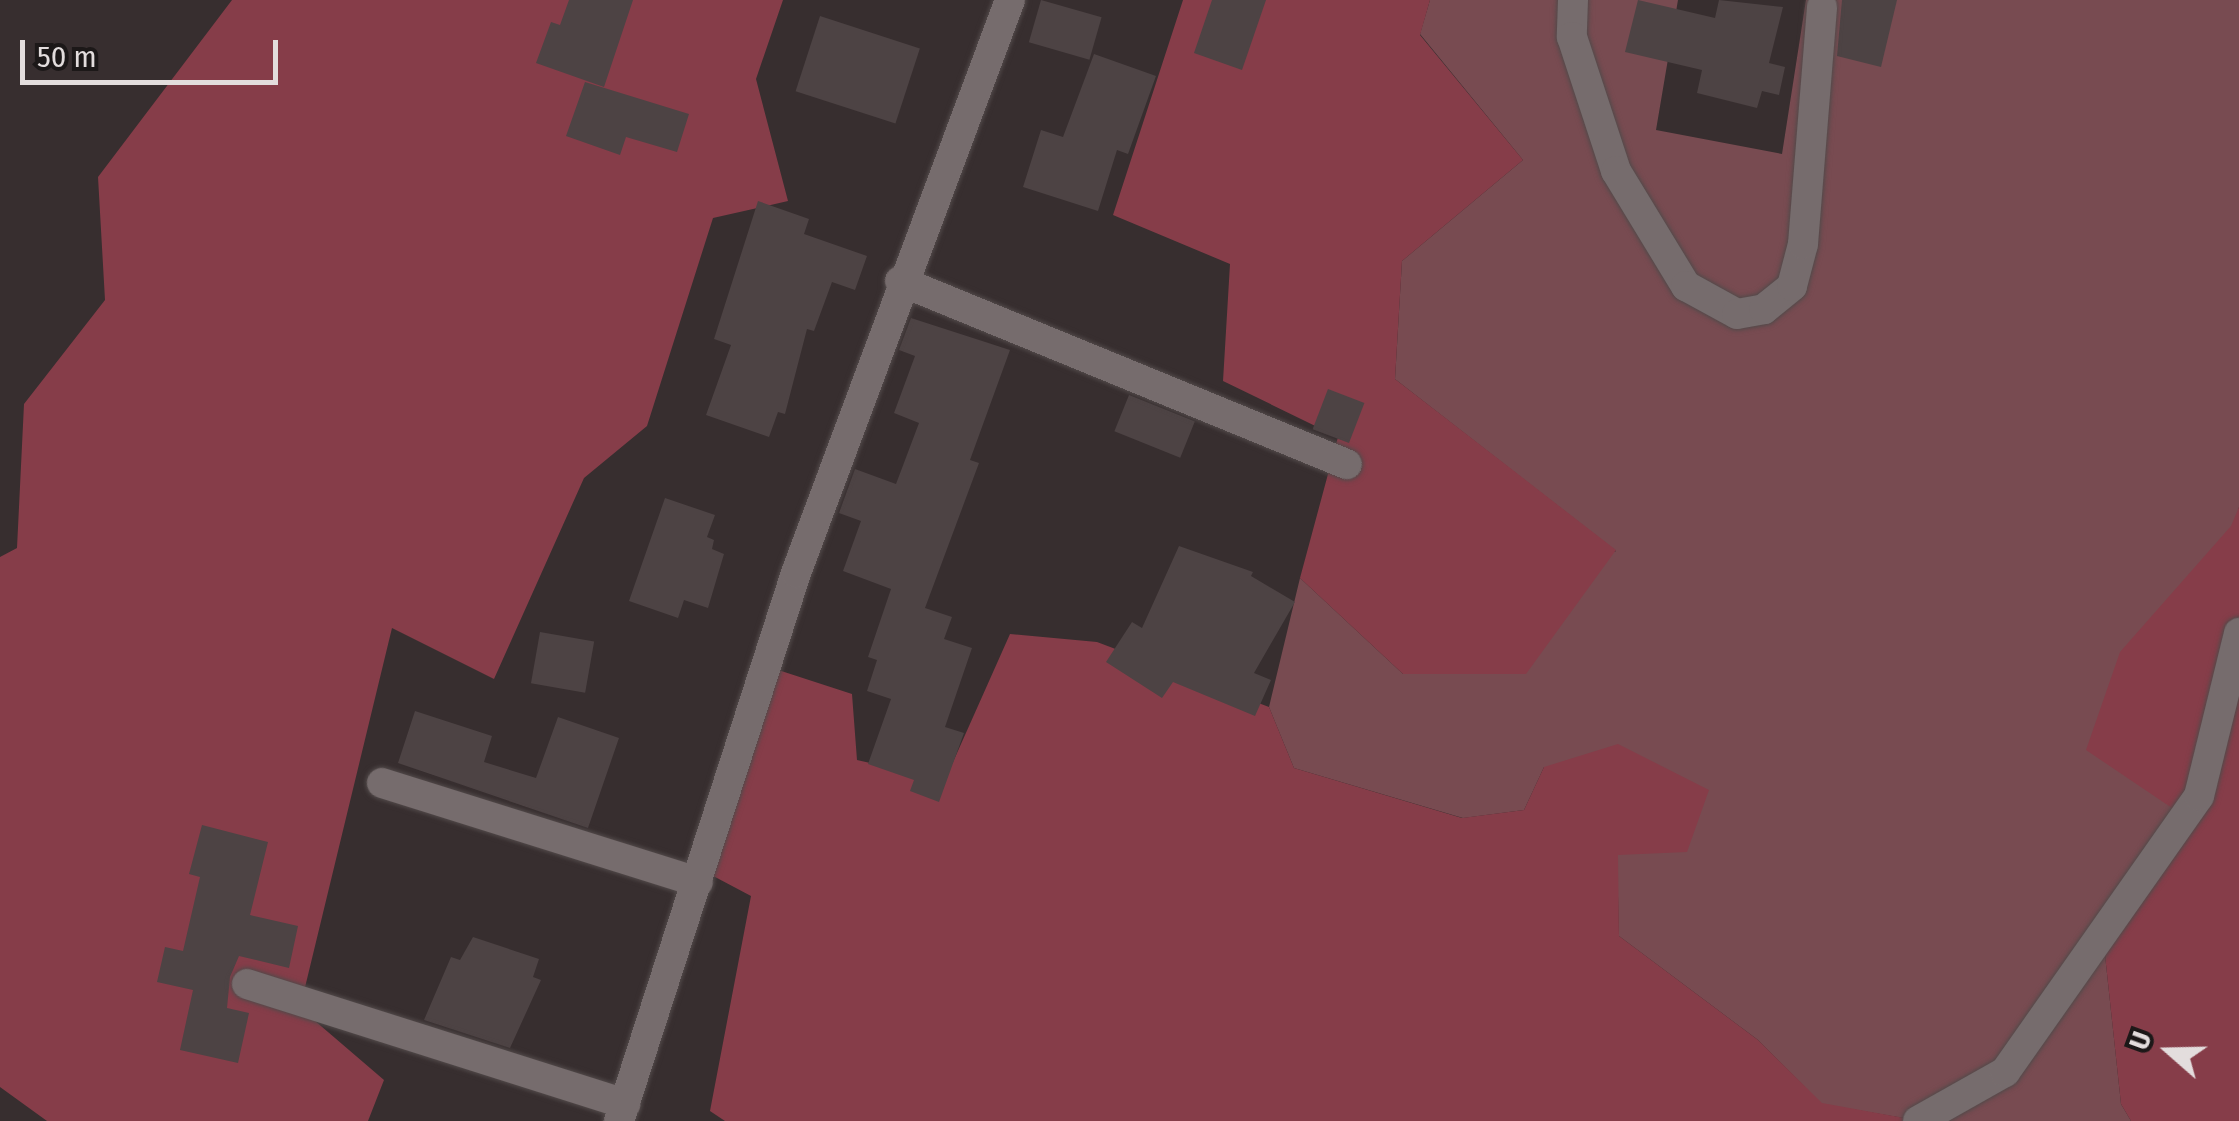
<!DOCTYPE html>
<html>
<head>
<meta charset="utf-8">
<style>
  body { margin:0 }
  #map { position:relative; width:2239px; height:1121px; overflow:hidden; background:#372e2f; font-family:"Fira Sans Condensed",sans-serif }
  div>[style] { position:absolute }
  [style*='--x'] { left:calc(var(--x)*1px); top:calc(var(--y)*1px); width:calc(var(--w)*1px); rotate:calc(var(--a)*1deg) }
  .green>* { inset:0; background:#784b51 }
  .forest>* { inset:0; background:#863d49 }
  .building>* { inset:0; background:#4d4344; transform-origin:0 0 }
  .roads { filter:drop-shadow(0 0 2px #524a4a) drop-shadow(0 0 2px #524a4a) }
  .minor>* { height:30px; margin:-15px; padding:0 15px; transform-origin:15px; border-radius:15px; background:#766c6d }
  span { translate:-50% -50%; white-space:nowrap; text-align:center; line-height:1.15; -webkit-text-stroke:10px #1c1818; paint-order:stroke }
  .north { position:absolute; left:2119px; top:1001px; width:100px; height:100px; -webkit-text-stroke:8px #1c1818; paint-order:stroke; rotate:290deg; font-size:28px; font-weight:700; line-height:40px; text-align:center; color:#e3dddd }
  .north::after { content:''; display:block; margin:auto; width:35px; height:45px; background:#e3dddd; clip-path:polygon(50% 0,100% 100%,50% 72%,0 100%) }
  .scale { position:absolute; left:20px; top:40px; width:258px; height:45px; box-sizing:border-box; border:5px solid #e3dddd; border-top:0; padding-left:12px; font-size:30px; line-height:35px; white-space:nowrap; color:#e3dddd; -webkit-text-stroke:8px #1c1818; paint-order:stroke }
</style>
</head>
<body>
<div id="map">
  <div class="green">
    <div style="clip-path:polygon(1430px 0,1678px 0,1656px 130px,1782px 154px,1806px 0,2239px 0,2239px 507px,2173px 808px,2105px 955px,2121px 1104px,2131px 1121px,1921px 1121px,1822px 1104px,1758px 1040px,1619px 936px,1617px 855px,1544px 767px,1524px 810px,1463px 818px,1294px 768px,1269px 707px,1300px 578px,1403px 674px,1616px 551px,1395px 379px,1402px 261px,1523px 160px,1420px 34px)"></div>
  </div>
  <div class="forest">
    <div style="clip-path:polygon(232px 0,783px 0,756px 79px,788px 201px,713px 218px,647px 426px,584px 478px,494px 679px,392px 628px,300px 1008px,384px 1080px,368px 1121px,47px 1121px,0 1087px,0 557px,17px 548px,24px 404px,105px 300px,98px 177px)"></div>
    <div style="clip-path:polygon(1183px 0,1430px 0,1420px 35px,1523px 160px,1402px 261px,1395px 379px,1616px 550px,1526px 674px,1403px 674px,1300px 578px,1338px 437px,1223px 381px,1230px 264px,1113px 215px)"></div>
    <div style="clip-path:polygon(2239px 507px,2239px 1121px,2131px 1121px,2121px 1104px,2105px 955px,2172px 808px,2086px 750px,2120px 652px,2231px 526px)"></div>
    <div style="clip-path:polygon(1010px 634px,1097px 642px,1269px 707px,1294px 768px,1462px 818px,1524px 810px,1544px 767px,1618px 744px,1709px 790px,1687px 852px,1618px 855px,1619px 936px,1758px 1040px,1822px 1103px,1921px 1121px,725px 1121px,710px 1111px,751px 896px,700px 869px,769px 667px,852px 694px,857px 760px,945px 780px)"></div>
  </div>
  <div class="building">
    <div style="clip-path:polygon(569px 0,633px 0,604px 87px,536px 63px,551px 22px,560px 25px)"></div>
    <div style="left:1041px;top:0;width:63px;height:44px;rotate:16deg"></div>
    <div style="clip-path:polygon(1212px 0,1266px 0,1242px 70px,1194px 53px)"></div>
    <div style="clip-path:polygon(1638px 0,1715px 18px,1719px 0,1783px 7px,1769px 63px,1785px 67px,1779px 95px,1762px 91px,1757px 108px,1697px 93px,1702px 70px,1625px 52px)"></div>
    <div style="clip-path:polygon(1842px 0,1897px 0,1881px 67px,1837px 56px)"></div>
    <div style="left:820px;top:16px;width:105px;height:79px;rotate:18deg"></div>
    <div style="clip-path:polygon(1094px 54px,1156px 76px,1128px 154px,1117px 150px,1098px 211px,1023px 187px,1041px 130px,1063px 137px)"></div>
    <div style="clip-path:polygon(585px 82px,689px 114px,677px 152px,626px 137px,620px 155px,566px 136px)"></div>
    <div style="clip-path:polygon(758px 201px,809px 219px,804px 234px,867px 256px,855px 290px,832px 282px,814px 331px,807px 329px,785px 414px,778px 412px,769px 437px,706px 415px,731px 345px,714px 339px)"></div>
    <div style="clip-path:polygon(911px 318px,1010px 350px,970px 460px,979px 463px,925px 608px,952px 617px,944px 639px,972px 648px,945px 727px,964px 733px,939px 802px,910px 791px,914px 780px,868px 764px,891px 699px,867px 691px,877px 660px,868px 657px,891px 589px,843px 571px,861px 521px,839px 513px,855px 469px,896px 484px,919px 423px,894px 413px,915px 356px,899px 350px)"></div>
    <div style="left:1328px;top:389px;width:39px;height:43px;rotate:21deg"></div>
    <div style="left:1129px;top:395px;width:71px;height:39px;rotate:22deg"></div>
    <div style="clip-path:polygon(665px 498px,715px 515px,707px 537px,714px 540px,712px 549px,724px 554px,708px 608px,684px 600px,678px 618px,629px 601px)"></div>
    <div style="clip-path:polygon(1179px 546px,1253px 572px,1251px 576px,1295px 602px,1254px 673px,1271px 680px,1255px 716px,1173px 682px,1162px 698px,1106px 662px,1132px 622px,1142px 628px)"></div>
    <div style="left:540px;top:632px;width:55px;height:52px;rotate:10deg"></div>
    <div style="clip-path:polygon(415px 711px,492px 736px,484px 762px,536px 778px,558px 717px,619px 738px,588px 828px,398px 763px)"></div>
    <div style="clip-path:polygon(202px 825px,268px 842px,250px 915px,298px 926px,289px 968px,239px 956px,230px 977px,227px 1008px,249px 1013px,238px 1063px,180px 1050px,193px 990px,157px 982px,165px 947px,183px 951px,200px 877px,189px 874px)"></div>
    <div style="clip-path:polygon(473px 937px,539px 959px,533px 977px,541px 980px,510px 1048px,424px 1020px,451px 957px,460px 960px)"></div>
  </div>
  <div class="roads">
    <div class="minor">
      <div style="--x:1573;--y:0;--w:37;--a:92"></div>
      <div style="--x:1572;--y:37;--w:141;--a:71.8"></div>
      <div style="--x:1616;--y:171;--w:135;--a:58.7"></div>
      <div style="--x:1686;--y:286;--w:58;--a:28.8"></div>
      <div style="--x:1737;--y:314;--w:27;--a:-10"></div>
      <div style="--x:1764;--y:309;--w:36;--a:-39"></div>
      <div style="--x:1792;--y:286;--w:43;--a:-75.3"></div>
      <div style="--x:1803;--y:244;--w:238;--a:-85.4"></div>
      <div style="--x:900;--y:281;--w:483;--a:22.3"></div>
      <div style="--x:382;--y:783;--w:331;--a:17.4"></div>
      <div style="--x:247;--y:984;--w:397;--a:17.6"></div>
      <div style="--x:619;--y:1121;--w:576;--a:-72.1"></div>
      <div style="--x:796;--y:573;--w:612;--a:-69.52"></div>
      <div style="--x:1918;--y:1121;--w:100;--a:-29.4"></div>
      <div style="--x:2005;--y:1072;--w:337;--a:-54.9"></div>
      <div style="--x:2199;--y:796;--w:168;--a:-76.2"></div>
    </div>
  </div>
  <div class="north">U</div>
  <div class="scale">50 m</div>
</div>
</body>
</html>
